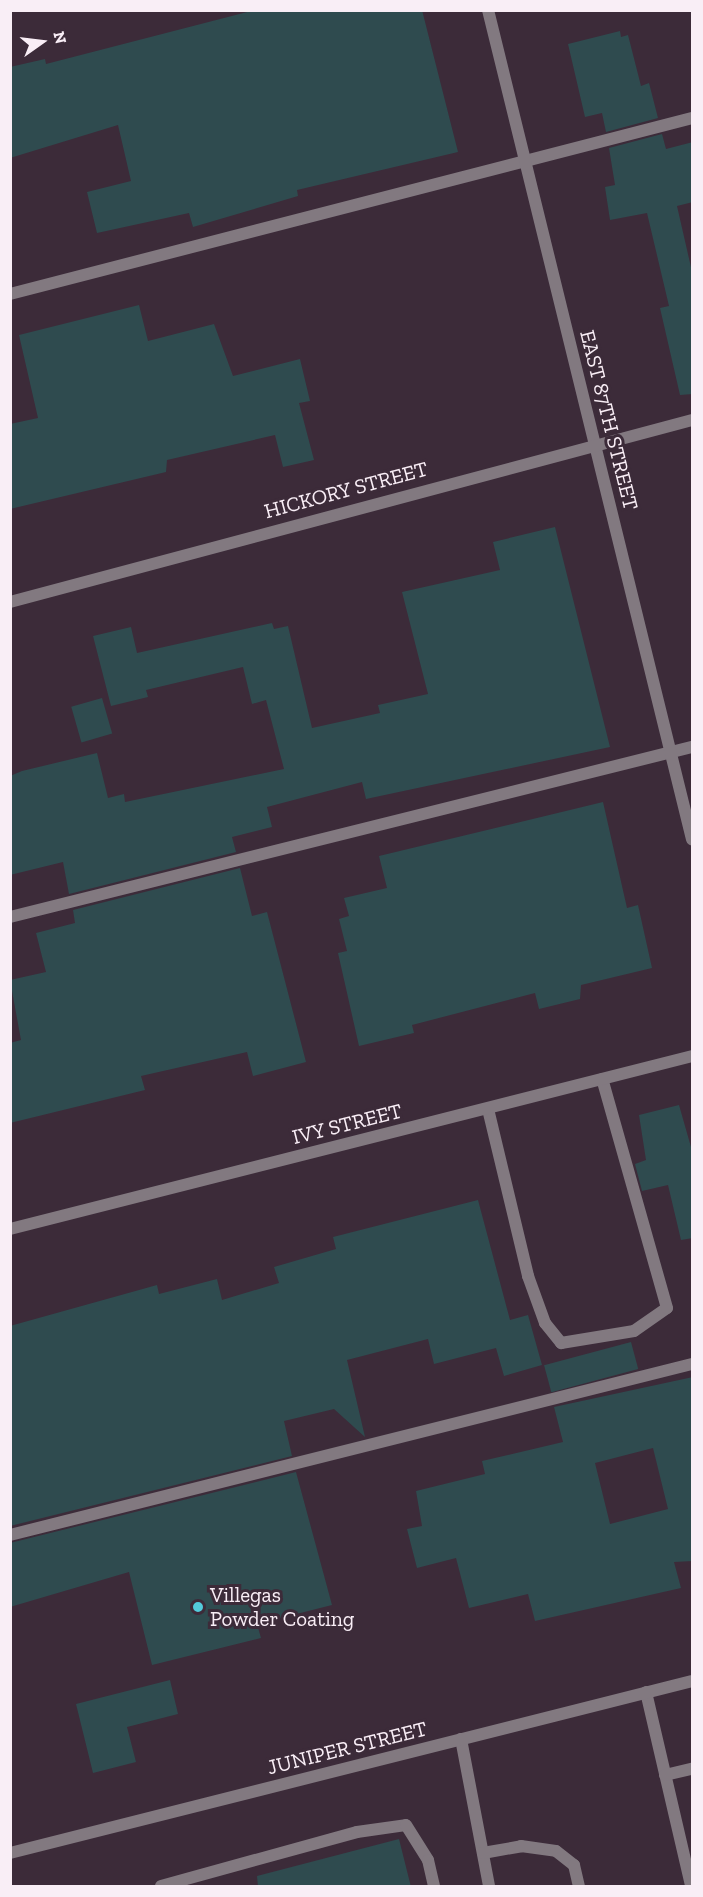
<!DOCTYPE html>
<html>
<head>
<meta charset="utf-8">
<style>
  body { margin:0 }
  #map { position:relative; width:703px; height:1897px; overflow:hidden; background:#3c2b39; font-family:"Zilla Slab",serif }
  div>[style] { position:absolute }
  [style*='--x'] { left:calc(var(--x)*1px); top:calc(var(--y)*1px); width:calc(var(--w)*1px); rotate:calc(var(--a)*1deg) }
  .building>* { inset:0; background:#2f4b4f; transform-origin:0 0 }
  .lane>* { height:12px; margin:-6px; padding:0 6px; transform-origin:6px; border-radius:6px; background:#827980 }
  .street>* { height:12px; margin:-6px; padding:0 6px; transform-origin:6px; border-radius:6px; background:#827980 }
  .dots>* { width:16px; height:16px; translate:-50% -50%; box-sizing:border-box; border:3px solid #3c2b39; border-radius:50% }
  span { translate:-50% -50%; white-space:nowrap; text-align:center; line-height:1.15; -webkit-text-stroke:6px #3c2b39; paint-order:stroke }
  .street-label { font-size:21px; color:#f9eef6 }
  .poi-label { font-size:21px; color:#f9eef6 }
  .left { translate:0 -50%; text-align:left }
  .frame { position:absolute; inset:0; border:12px solid #f9eef6; pointer-events:none }
  .north { position:absolute; left:12px; top:12px; width:60px; height:60px; -webkit-text-stroke:4px #3c2b39; paint-order:stroke; rotate:76deg; font-size:16px; font-weight:700; line-height:24px; text-align:center; color:#f9eef6 }
  .north::after { content:''; display:block; margin:auto; width:21px; height:27px; background:#f9eef6; clip-path:polygon(50% 0,100% 100%,50% 72%,0 100%) }
</style>
</head>
<body>
<div id="map">
  <div class="building">
    <div style="clip-path:polygon(255px 10px,422px 10px,458px 152px,297px 190px,298px 196px,193px 227px,189px 213px,97px 233px,87px 192px,131px 181px,118px 125px,10px 158px,10px 67px,45px 59px,46px 64px)"></div>
    <div style="clip-path:polygon(620px 31px,621px 37px,628px 35px,641px 86px,649px 83px,658px 118px,606px 132px,602px 113px,585px 117px,568px 44px)"></div>
    <div style="clip-path:polygon(662px 134px,666px 149px,693px 142px,693px 202px,677px 206px,693px 276px,693px 394px,680px 395px,660px 308px,669px 306px,647px 213px,610px 220px,605px 187px,615px 185px,609px 148px)"></div>
    <div style="clip-path:polygon(139px 305px,148px 341px,214px 324px,233px 376px,300px 359px,310px 401px,299px 403px,314px 460px,283px 467px,275px 435px,167px 460px,166px 472px,10px 509px,10px 424px,38px 418px,19px 335px)"></div>
    <div style="clip-path:polygon(555px 527px,610px 747px,366px 799px,362px 782px,267px 807px,272px 827px,232px 837px,236px 852px,69px 894px,63px 862px,10px 875px,10px 776px,22px 771px,97px 753px,108px 798px,124px 794px,125px 802px,284px 769px,266px 700px,252px 704px,243px 667px,146px 690px,148px 697px,111px 706px,93px 636px,131px 627px,137px 653px,272px 623px,274px 629px,288px 626px,312px 728px,380px 713px,378px 705px,428px 694px,402px 592px,500px 570px,493px 542px)"></div>
    <div style="left:102px;top:698px;width:37px;height:32px;rotate:74deg"></div>
    <div style="clip-path:polygon(603px 802px,627px 908px,638px 905px,652px 968px,581px 985px,580px 999px,539px 1009px,535px 993px,412px 1025px,414px 1033px,359px 1046px,338px 953px,347px 951px,339px 919px,349px 916px,344px 898px,387px 888px,379px 856px)"></div>
    <div style="clip-path:polygon(240px 868px,252px 916px,267px 912px,306px 1062px,253px 1076px,247px 1052px,141px 1076px,145px 1090px,10px 1123px,10px 1043px,21px 1040px,10px 980px,46px 972px,36px 933px,75px 923px,73px 910px)"></div>
    <div style="clip-path:polygon(679px 1105px,693px 1154px,693px 1238px,681px 1240px,668px 1185px,642px 1191px,635px 1164px,646px 1160px,639px 1115px)"></div>
    <div style="clip-path:polygon(478px 1200px,510px 1320px,528px 1315px,542px 1365px,504px 1376px,496px 1348px,434px 1364px,428px 1339px,347px 1360px,365px 1437px,334px 1409px,284px 1421px,292px 1456px,10px 1526px,10px 1326px,157px 1285px,159px 1294px,217px 1279px,222px 1300px,279px 1283px,274px 1267px,336px 1249px,333px 1237px)"></div>
    <div style="left:631px;top:1342px;width:28px;height:90px;rotate:75deg"></div>
    <div style="clip-path:polygon(evenodd,693px 1377px,693px 1561px,674px 1562px,681px 1588px,535px 1621px,528px 1594px,469px 1608px,456px 1558px,417px 1568px,407px 1529px,422px 1526px,416px 1491px,485px 1474px,482px 1461px,563px 1442px,554px 1407px,693px 1377px,653px 1448px,668px 1509px,610px 1524px,595px 1463px,653px 1448px)"></div>
    <div style="clip-path:polygon(296px 1472px,332px 1605px,257px 1624px,261px 1638px,152px 1665px,129px 1572px,10px 1607px,10px 1543px)"></div>
    <div style="clip-path:polygon(170px 1680px,178px 1714px,127px 1727px,136px 1762px,93px 1773px,76px 1704px)"></div>
    <div style="clip-path:polygon(399px 1839px,411px 1887px,258px 1887px,257px 1876px)"></div>
  </div>
  <div class="lane">
    <div style="--x:10;--y:294;--w:704;--a:-14.47"></div>
    <div style="--x:10;--y:917;--w:703;--a:-14"></div>
    <div style="--x:488;--y:1109;--w:172;--a:76.5"></div>
    <div style="--x:528;--y:1276;--w:50;--a:70.1"></div>
    <div style="--x:545;--y:1323;--w:26;--a:51"></div>
    <div style="--x:561;--y:1343;--w:74;--a:-9.3"></div>
    <div style="--x:634;--y:1331;--w:40;--a:-34.9"></div>
    <div style="--x:667;--y:1308;--w:238;--a:-105.8"></div>
    <div style="--x:10;--y:1535;--w:703;--a:-14.08"></div>
    <div style="--x:646;--y:1692;--w:199;--a:76.9"></div>
    <div style="--x:461;--y:1739;--w:150;--a:79.2"></div>
    <div style="--x:665;--y:1775;--w:28;--a:-13"></div>
    <div style="--x:483;--y:1853;--w:39;--a:-10"></div>
    <div style="--x:521;--y:1846;--w:35;--a:8"></div>
    <div style="--x:556;--y:1851;--w:23;--a:38"></div>
    <div style="--x:574;--y:1865;--w:22;--a:77"></div>
    <div style="--x:161;--y:1886;--w:203;--a:-15.4"></div>
    <div style="--x:357;--y:1832;--w:49;--a:-8.1"></div>
    <div style="--x:406;--y:1825;--w:41;--a:57.8"></div>
    <div style="--x:428;--y:1860;--w:27;--a:77"></div>
  </div>
  <div class="street">
    <div style="--x:488;--y:10;--w:854;--a:76.18"></div>
    <div style="--x:10;--y:602;--w:706;--a:-14.94"></div>
    <div style="--x:10;--y:1229;--w:704;--a:-14.23"></div>
    <div style="--x:10;--y:1853;--w:703;--a:-14.15"></div>
  </div>
  <div class="dots">
    <div style="left:198px;top:1607px;background:#53cbdb"></div>
  </div>
  <div class="street-label">
    <span style="left:609px;top:420px;rotate:76deg">EAST 87TH STREET</span>
    <span style="left:346px;top:490px;rotate:-15deg">HICKORY STREET</span>
    <span style="left:347px;top:1124px;rotate:-14deg">IVY STREET</span>
    <span style="left:347px;top:1748px;rotate:-14deg">JUNIPER STREET</span>
  </div>
  <div class="poi-label">
    <span class="left" style="left:210px;top:1607px">Villegas<br>Powder Coating</span>
  </div>
  <div class="frame"></div>
  <div class="north">N</div>
</div>
</body>
</html>
